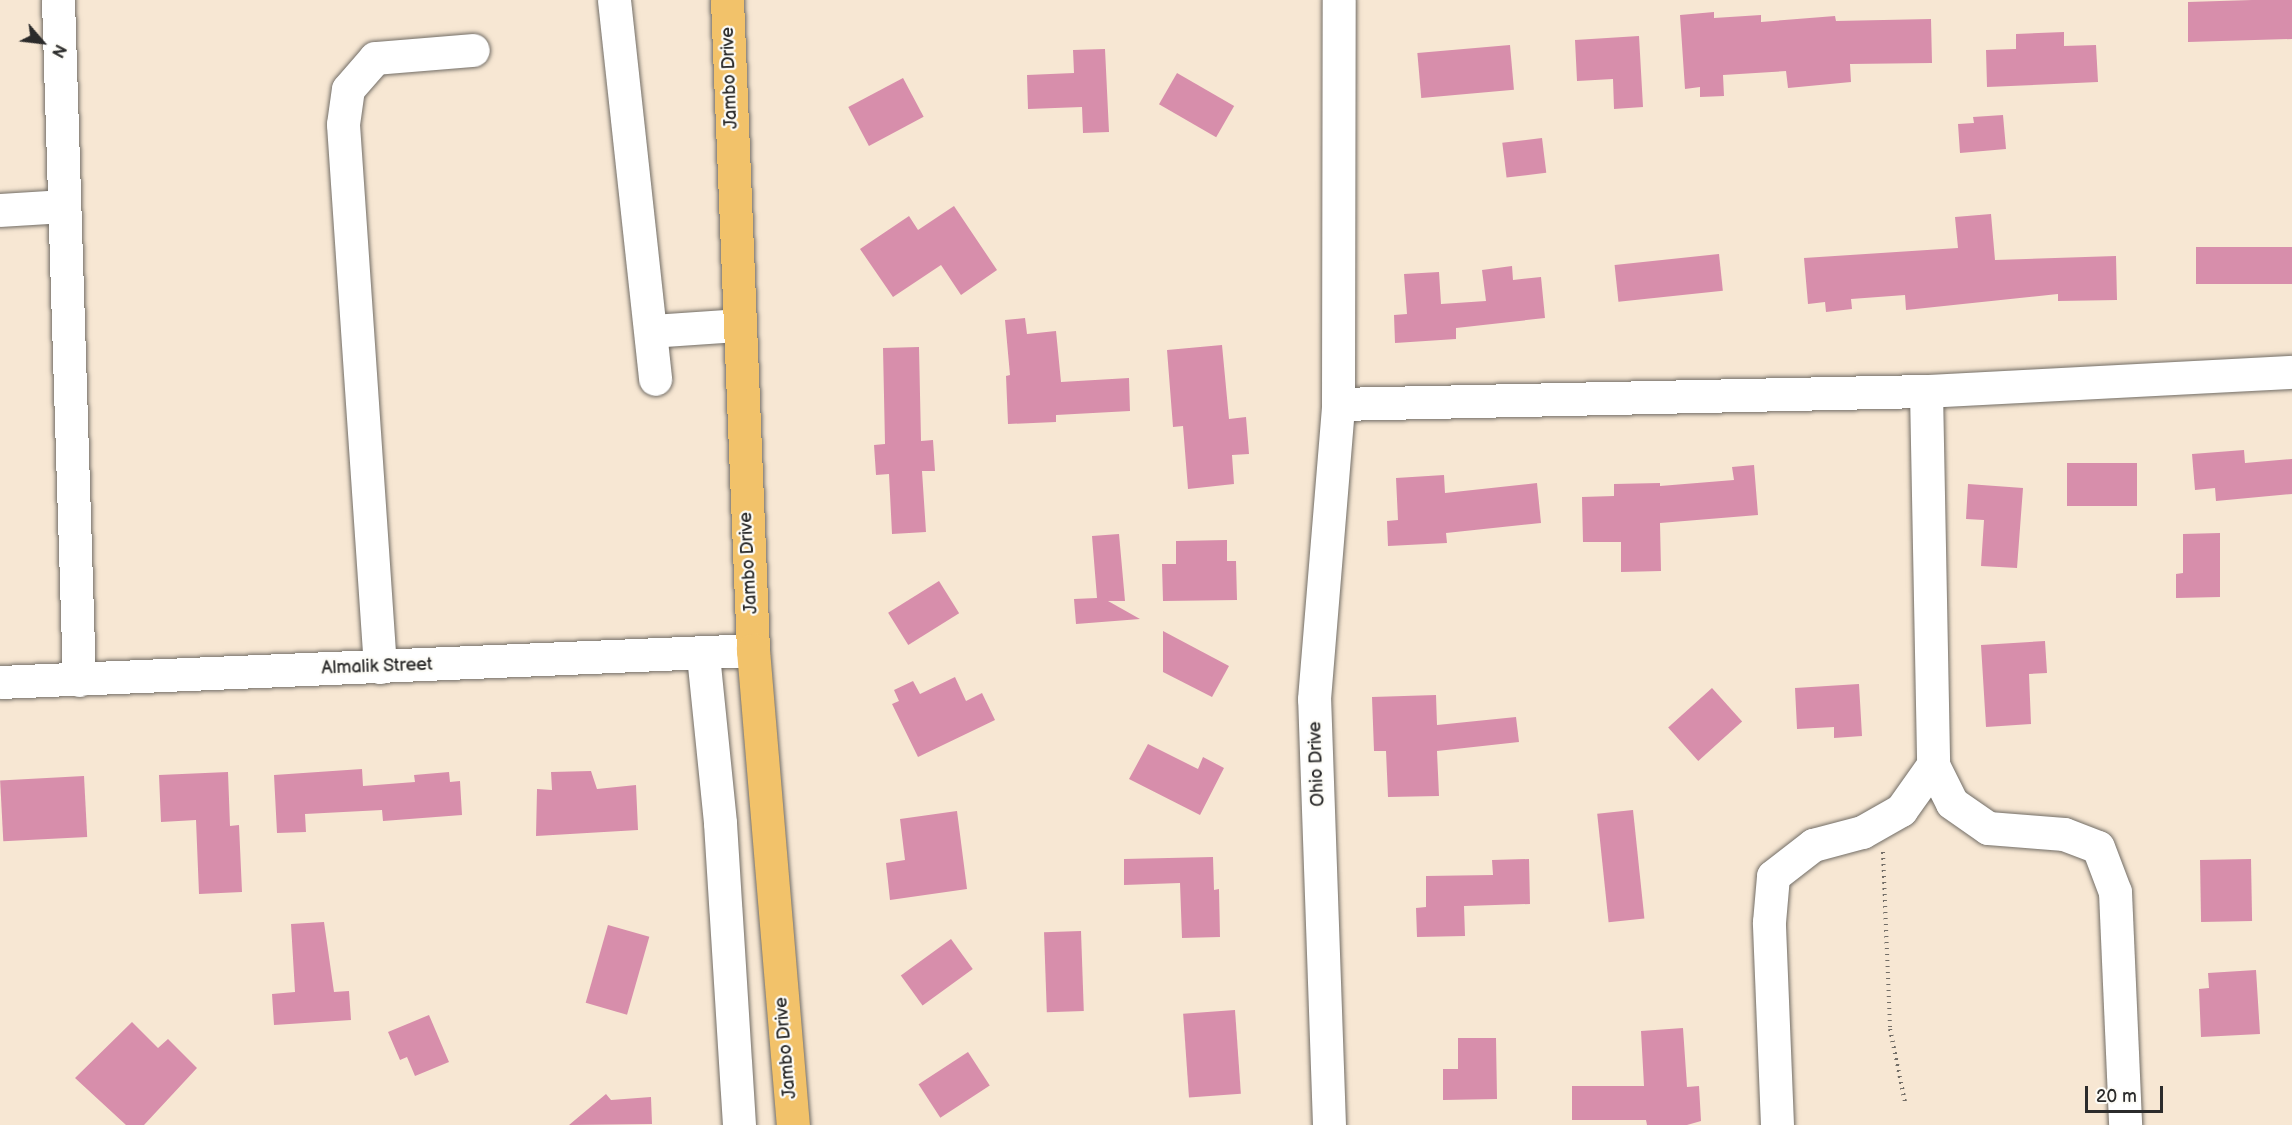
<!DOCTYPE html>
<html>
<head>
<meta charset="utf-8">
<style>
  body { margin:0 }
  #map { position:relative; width:2292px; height:1125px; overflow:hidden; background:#f7e7d3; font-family:"Balsamiq Sans",sans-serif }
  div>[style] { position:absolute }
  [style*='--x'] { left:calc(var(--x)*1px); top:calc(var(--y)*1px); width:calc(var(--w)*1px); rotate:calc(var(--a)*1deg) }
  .building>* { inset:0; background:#d78eab; transform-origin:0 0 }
  .path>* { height:4px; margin-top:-2px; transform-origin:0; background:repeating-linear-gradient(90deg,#726d66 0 1.5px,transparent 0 6px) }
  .roads { filter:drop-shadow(0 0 2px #726d66) drop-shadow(0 0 2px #726d66) }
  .minor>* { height:33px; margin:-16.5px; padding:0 16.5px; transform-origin:16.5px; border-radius:16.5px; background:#fff }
  .major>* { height:33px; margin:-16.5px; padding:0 16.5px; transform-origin:16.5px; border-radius:16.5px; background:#f2c26a }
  span { translate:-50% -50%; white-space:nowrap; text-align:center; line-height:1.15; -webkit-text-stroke:4.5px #fdfcf7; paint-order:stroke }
  .street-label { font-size:18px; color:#2b2b2b }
  .north { position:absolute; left:12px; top:12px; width:60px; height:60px; -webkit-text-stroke:4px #fdfcf7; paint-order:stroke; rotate:118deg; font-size:16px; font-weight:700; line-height:24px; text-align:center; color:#2b2b2b }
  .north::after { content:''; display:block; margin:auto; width:21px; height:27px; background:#2b2b2b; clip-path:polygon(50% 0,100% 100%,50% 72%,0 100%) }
  .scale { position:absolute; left:2085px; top:1086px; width:78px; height:27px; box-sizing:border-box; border:3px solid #2b2b2b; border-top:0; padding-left:8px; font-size:18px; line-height:21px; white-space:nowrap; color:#2b2b2b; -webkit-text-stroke:4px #fdfcf7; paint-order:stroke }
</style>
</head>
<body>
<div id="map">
  <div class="building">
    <div style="clip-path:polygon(2252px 0,2292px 0,2292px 39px,2188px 42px,2188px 2px)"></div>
    <div style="clip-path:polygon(1714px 12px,1714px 18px,1761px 15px,1761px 22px,1835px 16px,1836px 21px,1931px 19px,1932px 63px,1850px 64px,1851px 82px,1788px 88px,1786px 71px,1723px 75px,1724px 96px,1700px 97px,1700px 87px,1685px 89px,1680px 15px)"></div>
    <div style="clip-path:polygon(2064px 32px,2064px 46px,2096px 45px,2098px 82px,1987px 87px,1986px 50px,2016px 49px,2016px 34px)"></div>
    <div style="clip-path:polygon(1639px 36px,1643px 107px,1614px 109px,1613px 79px,1577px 81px,1575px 40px)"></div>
    <div style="left:1510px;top:45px;width:45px;height:93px;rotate:85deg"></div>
    <div style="clip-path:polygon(1105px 49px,1109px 132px,1083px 133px,1082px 107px,1028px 109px,1027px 75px,1074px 73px,1073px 50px)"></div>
    <div style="left:1177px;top:73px;width:66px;height:36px;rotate:30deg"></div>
    <div style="left:903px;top:78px;width:44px;height:62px;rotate:62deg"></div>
    <div style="clip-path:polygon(2003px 115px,2006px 149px,1960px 153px,1958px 124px,1974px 123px,1973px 117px)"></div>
    <div style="left:1542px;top:138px;width:35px;height:40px;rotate:83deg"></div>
    <div style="clip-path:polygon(954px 206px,997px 270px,961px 295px,941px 265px,893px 297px,860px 249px,909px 216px,918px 230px)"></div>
    <div style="clip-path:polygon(1991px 214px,1995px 260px,2116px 256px,2117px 300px,2058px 301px,2058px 294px,1906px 310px,1905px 295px,1851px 299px,1852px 309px,1826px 312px,1825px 302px,1808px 304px,1804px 258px,1958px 248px,1955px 217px)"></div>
    <div style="left:2292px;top:247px;width:37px;height:96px;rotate:90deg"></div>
    <div style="left:1719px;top:254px;width:37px;height:105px;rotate:84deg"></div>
    <div style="clip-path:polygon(1512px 266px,1513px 280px,1541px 277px,1545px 318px,1456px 328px,1456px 339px,1395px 343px,1394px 315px,1407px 314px,1404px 274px,1439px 272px,1441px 304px,1486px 301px,1482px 270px)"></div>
    <div style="clip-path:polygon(1025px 318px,1027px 334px,1056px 331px,1061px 382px,1129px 378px,1130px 411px,1056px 415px,1056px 422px,1008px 424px,1006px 376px,1010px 375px,1005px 320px)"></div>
    <div style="clip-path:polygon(1222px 345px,1229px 419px,1246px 417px,1249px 454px,1232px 455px,1234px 484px,1188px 489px,1183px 426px,1173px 427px,1167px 350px)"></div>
    <div style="clip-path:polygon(919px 347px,921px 441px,933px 440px,935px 471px,922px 471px,926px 532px,892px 534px,889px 474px,876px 475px,874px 445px,885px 444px,883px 348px)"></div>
    <div style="clip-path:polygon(2244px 450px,2245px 463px,2292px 459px,2292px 494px,2216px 501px,2215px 488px,2195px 490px,2192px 454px)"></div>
    <div style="left:2067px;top:463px;width:70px;height:43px"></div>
    <div style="clip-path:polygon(1754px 465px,1758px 515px,1660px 523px,1661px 571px,1621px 572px,1621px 542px,1583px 542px,1582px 497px,1614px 496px,1614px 484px,1660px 483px,1660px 486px,1734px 480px,1732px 467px)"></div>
    <div style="clip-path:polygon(1444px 475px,1445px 493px,1537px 483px,1541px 523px,1446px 533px,1447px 543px,1388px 546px,1387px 521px,1398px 520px,1396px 478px)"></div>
    <div style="clip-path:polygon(1968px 484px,2023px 488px,2017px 568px,1981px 566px,1984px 520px,1966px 519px)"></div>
    <div style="clip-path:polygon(2220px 533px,2220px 597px,2176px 598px,2176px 574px,2183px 573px,2183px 534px)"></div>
    <div style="clip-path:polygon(1119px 534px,1125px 601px,1108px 601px,1140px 619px,1076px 624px,1074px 599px,1097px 598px,1092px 536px)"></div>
    <div style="clip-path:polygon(1227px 540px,1227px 561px,1236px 561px,1237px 600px,1163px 601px,1162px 564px,1176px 564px,1176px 541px)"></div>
    <div style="left:939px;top:581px;width:38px;height:60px;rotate:58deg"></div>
    <div style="clip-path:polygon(1163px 631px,1229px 666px,1212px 697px,1163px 672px)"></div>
    <div style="clip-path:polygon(2045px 641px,2047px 673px,2029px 674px,2031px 724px,1986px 727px,1981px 645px)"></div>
    <div style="clip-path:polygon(955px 677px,966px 701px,982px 693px,995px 720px,918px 757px,892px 704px,899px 701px,894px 690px,913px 681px,920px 694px)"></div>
    <div style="clip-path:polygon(1859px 684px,1862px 736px,1834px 738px,1834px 727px,1797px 729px,1795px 688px)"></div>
    <div style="left:1712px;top:688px;width:45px;height:59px;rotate:48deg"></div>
    <div style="clip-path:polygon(1436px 695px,1437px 725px,1516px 717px,1519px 742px,1437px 751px,1439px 796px,1388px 797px,1386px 751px,1374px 751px,1372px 697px)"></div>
    <div style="clip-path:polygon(1148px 744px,1198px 769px,1203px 757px,1224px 768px,1200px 815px,1129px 779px)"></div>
    <div style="clip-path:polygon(362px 769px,363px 786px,415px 782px,414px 775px,449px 772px,450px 782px,460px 781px,462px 815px,383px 821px,382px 810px,305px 814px,306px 832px,277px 833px,274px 775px)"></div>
    <div style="clip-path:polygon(591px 771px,597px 789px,636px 785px,638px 830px,536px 836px,537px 789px,552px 790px,551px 772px)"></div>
    <div style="clip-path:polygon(228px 772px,230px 826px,239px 825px,242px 892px,199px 894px,196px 820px,161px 822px,159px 775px)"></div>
    <div style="left:84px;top:776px;width:61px;height:84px;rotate:87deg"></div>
    <div style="left:1633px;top:810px;width:109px;height:36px;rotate:84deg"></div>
    <div style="clip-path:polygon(957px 811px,967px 889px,890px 900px,886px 863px,905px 860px,900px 819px)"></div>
    <div style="clip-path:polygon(1213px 857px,1214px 890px,1219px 889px,1220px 937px,1182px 938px,1180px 883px,1124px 885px,1124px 859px)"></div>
    <div style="clip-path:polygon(1529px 859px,1530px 904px,1464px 906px,1465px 936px,1417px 937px,1416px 908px,1426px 907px,1426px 876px,1493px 875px,1492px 860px)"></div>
    <div style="left:2251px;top:859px;width:62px;height:51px;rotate:89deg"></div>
    <div style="clip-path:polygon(324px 922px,334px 992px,349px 991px,351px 1020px,274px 1025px,272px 994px,295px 992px,291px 924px)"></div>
    <div style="left:608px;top:925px;width:43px;height:81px;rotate:16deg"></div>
    <div style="left:1081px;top:931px;width:80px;height:37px;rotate:88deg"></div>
    <div style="left:951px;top:939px;width:37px;height:62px;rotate:54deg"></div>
    <div style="clip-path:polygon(2256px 970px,2260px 1034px,2201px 1037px,2199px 989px,2209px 988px,2208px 973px)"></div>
    <div style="left:1235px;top:1010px;width:84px;height:52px;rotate:86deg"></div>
    <div style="clip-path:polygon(429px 1015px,449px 1062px,415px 1076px,407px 1057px,400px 1060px,388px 1032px)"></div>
    <div style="clip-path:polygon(132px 1022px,158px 1048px,168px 1039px,197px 1068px,144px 1125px,126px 1125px,75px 1078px)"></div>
    <div style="clip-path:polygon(1683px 1028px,1687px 1087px,1699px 1086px,1701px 1121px,1687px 1125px,1647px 1125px,1646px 1120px,1572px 1120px,1572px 1086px,1644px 1086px,1641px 1031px)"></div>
    <div style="clip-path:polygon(1458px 1038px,1496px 1038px,1497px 1099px,1443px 1100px,1443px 1069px,1458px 1069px)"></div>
    <div style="left:968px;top:1052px;width:40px;height:59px;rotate:57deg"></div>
    <div style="clip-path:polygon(606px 1094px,611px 1100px,651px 1097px,652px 1124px,569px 1125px)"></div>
  </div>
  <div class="path">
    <div style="--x:1883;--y:852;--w:177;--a:87.7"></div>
    <div style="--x:1890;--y:1029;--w:75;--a:78.4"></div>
  </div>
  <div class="roads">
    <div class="minor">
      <div style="--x:58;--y:0;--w:680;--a:88.23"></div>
      <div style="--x:614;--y:0;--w:381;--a:83.8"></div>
      <div style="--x:0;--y:210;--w:64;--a:-3.6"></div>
      <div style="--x:651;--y:331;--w:88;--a:-3.9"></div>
      <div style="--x:1926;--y:391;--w:374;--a:88.9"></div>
      <div style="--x:1933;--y:765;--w:42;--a:63.4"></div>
      <div style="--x:1952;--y:803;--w:44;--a:34.8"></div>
      <div style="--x:1988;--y:828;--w:76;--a:4.5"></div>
      <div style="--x:2064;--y:834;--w:36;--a:21"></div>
      <div style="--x:2098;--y:847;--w:48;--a:69.3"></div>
      <div style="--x:2115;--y:892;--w:233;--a:87.5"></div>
      <div style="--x:1338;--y:404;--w:588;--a:-1.27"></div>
      <div style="--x:1926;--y:391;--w:366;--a:-3"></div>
      <div style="--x:703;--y:655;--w:169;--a:84.2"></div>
      <div style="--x:720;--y:823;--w:303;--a:86.4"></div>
      <div style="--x:380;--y:667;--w:544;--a:-93.9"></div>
      <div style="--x:343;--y:124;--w:35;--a:-82"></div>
      <div style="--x:348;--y:89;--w:41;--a:-48.9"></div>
      <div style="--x:375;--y:58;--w:98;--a:-4.7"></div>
      <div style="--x:0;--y:682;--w:754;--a:-2.43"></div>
      <div style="--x:1329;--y:1125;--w:426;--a:-92"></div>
      <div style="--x:1314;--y:699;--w:296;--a:-85.3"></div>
      <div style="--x:1338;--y:404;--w:404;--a:-89.9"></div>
      <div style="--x:1777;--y:1125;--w:203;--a:-92.3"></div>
      <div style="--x:1769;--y:922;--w:46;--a:-85"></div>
      <div style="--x:1773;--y:876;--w:51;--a:-37.8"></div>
      <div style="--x:1813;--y:845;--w:51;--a:-14.9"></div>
      <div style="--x:1862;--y:832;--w:45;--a:-29.4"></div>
      <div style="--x:1901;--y:810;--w:55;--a:-54.6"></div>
    </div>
    <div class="major">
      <div style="--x:727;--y:0;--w:651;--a:87.71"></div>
      <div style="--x:753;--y:650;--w:477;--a:85.2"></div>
    </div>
  </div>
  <div class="street-label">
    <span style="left:730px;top:78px;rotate:-92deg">Jambo Drive</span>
    <span style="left:749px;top:563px;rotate:-93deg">Jambo Drive</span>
    <span style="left:377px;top:667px;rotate:-2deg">Almalik Street</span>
    <span style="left:1317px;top:764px;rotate:-92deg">Ohio Drive</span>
    <span style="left:786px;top:1048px;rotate:-95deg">Jambo Drive</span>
  </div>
  <div class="north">N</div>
  <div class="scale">20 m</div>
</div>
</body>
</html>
